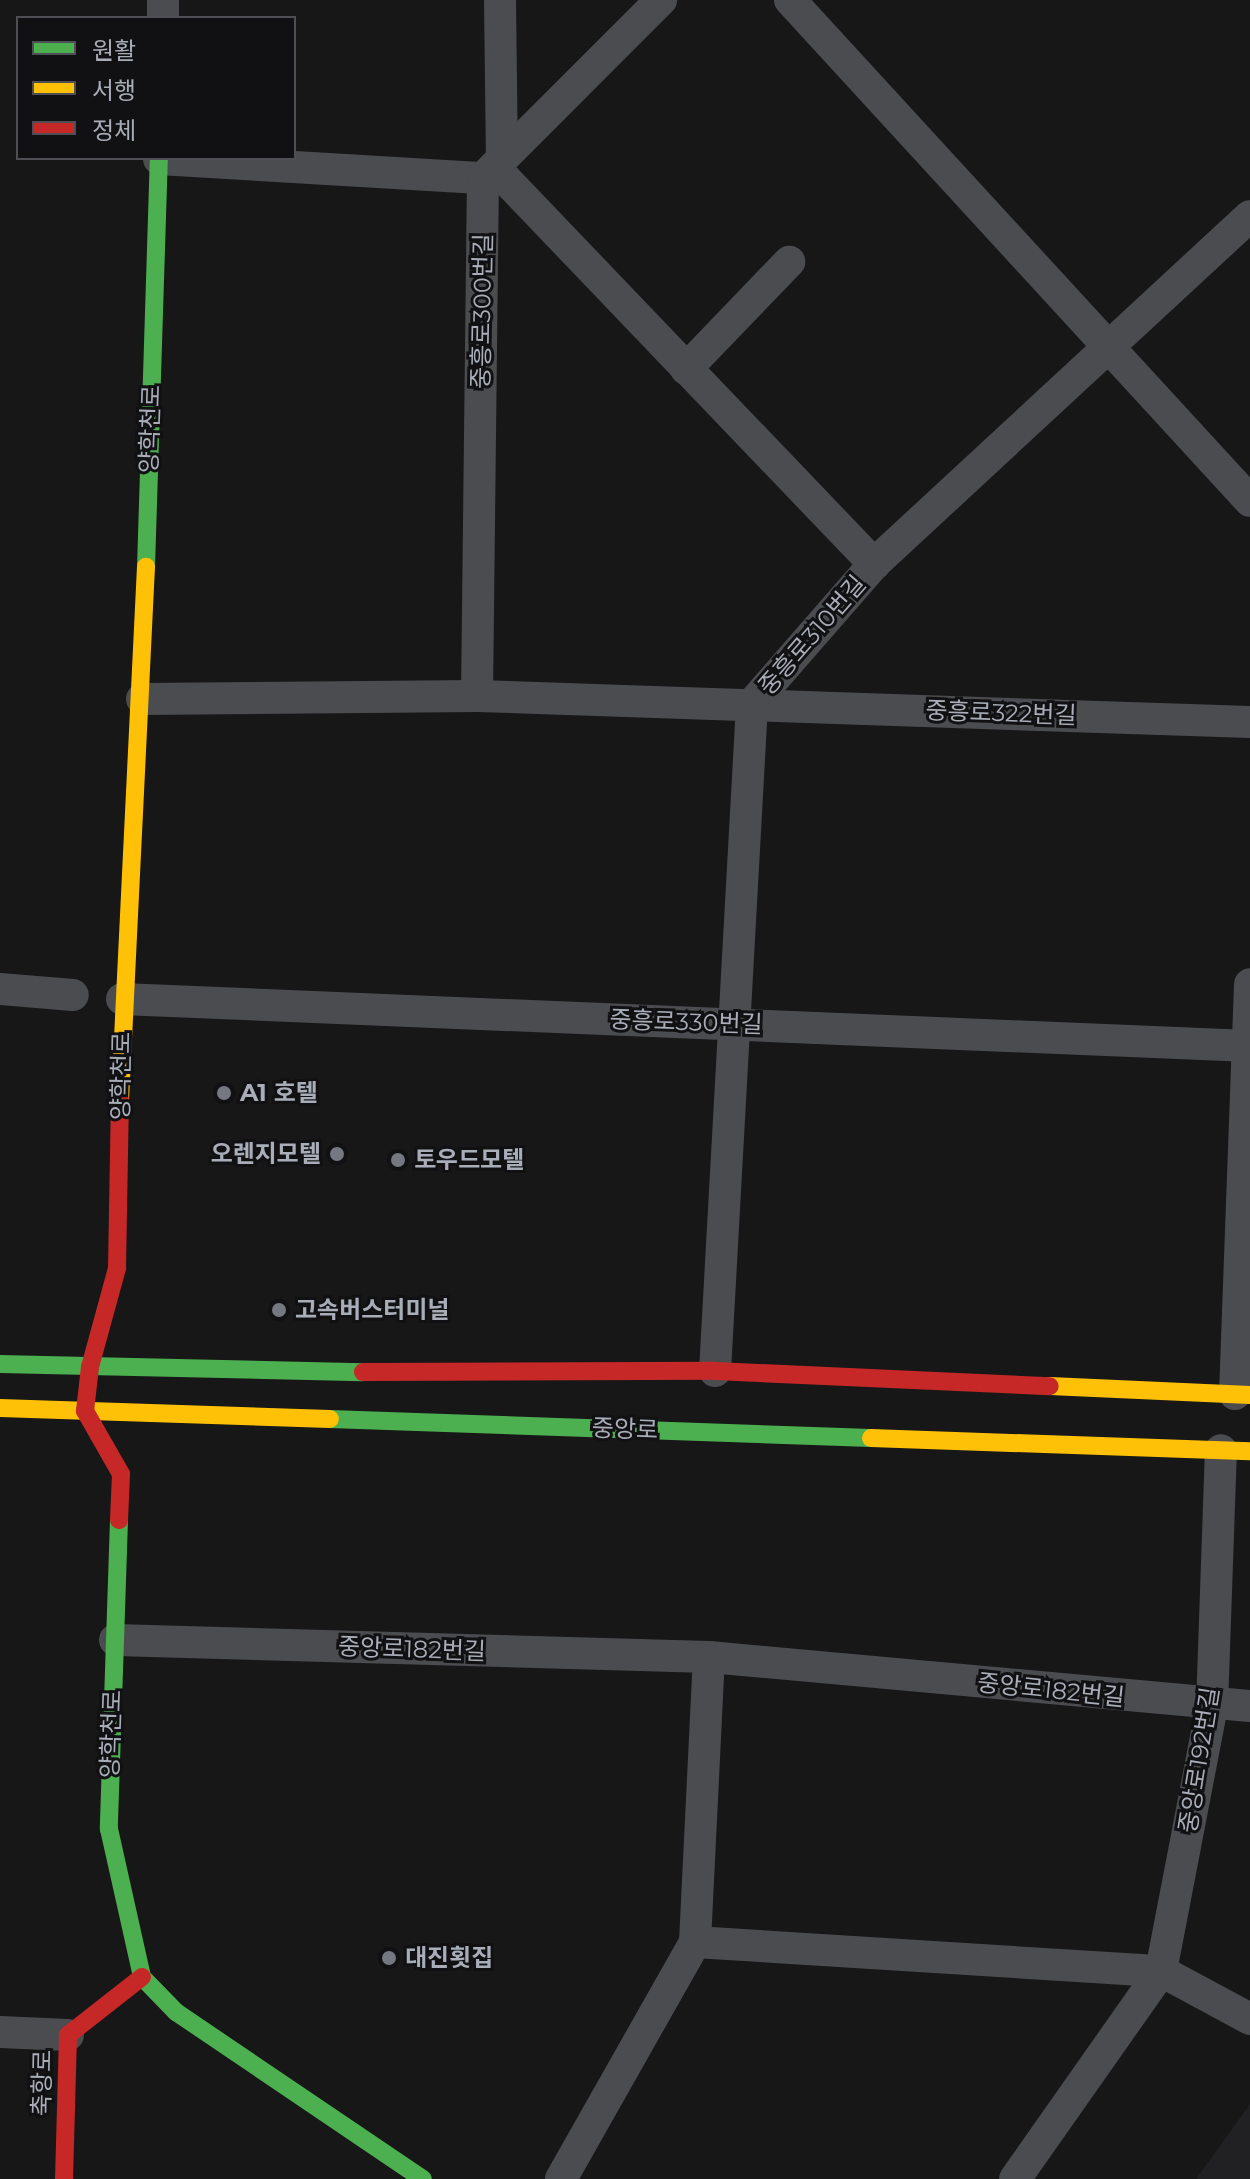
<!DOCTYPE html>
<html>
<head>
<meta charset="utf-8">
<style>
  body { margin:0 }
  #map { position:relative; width:1250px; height:2179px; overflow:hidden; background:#171717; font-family:Montserrat,"Noto Sans KR",sans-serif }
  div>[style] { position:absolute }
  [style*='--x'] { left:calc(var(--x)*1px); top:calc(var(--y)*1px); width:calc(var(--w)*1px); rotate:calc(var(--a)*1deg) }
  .built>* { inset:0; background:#212123 }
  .street>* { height:32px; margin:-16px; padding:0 16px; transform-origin:16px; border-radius:16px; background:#4b4c50 }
  .fast>* { height:18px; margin:-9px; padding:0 9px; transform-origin:9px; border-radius:9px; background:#4caf50 }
  .slow>* { height:18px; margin:-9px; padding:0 9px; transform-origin:9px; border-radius:9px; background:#ffc107 }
  .jam>* { height:18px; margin:-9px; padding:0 9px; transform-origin:9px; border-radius:9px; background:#c62828 }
  .dots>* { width:22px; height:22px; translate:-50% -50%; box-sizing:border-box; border:4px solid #111113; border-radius:50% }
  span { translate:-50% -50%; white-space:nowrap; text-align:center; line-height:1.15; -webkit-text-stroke:6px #111113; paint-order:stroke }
  .street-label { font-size:24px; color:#a8adb8 }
  .poi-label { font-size:24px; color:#a8adb8; font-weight:700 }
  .left { translate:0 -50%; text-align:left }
  .right { translate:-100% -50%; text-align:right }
  .legend { position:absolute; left:16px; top:16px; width:280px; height:144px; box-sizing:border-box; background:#111113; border:2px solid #4d4f55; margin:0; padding:10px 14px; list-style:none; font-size:24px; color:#a8adb8 }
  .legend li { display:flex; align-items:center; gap:16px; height:40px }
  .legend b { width:40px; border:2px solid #4d4f55 }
</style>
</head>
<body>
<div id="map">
  <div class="built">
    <div style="clip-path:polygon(1250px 2104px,1250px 2179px,1196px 2179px)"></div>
  </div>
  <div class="street">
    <div style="--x:500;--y:0;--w:160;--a:89.3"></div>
    <div style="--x:790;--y:0;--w:680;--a:47.44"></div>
    <div style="--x:163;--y:18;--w:18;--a:-90"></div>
    <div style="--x:159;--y:159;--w:325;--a:3.4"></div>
    <div style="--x:494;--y:167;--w:550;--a:46.25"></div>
    <div style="--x:686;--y:369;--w:149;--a:-46.1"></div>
    <div style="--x:477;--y:696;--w:518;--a:-89.34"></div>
    <div style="--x:483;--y:178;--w:252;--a:-45"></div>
    <div style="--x:142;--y:699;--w:335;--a:-0.5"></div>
    <div style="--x:477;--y:696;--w:773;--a:1.93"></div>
    <div style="--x:752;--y:704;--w:186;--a:-48.9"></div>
    <div style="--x:874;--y:564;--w:512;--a:-42.79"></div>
    <div style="--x:0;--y:989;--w:73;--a:4.7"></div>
    <div style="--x:122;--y:999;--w:1129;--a:2.39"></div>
    <div style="--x:715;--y:1371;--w:668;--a:-86.82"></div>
    <div style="--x:1235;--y:1394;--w:410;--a:-87.9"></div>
    <div style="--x:115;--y:1640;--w:594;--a:1.64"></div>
    <div style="--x:709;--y:1657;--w:543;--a:5.18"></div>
    <div style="--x:695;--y:1942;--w:467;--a:3.6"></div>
    <div style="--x:1161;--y:1971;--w:101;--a:28.3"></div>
    <div style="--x:0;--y:2032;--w:68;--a:2.5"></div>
    <div style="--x:561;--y:2179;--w:272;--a:-60.5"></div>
    <div style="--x:695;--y:1942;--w:285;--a:-87.2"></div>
    <div style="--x:1015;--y:2179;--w:254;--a:-54.9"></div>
    <div style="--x:1161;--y:1971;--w:270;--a:-79.1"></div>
    <div style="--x:1212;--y:1706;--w:256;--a:-88"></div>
  </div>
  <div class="fast">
    <div style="--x:146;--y:567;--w:409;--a:-88.2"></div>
    <div style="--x:0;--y:1364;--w:363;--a:1.3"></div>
    <div style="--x:330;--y:1419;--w:541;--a:2.01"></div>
    <div style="--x:119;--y:1520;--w:309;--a:91.9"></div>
    <div style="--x:109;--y:1829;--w:152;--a:77.4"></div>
    <div style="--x:142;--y:1977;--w:49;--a:45.8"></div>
    <div style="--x:176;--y:2012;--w:298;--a:34.1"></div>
  </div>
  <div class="slow">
    <div style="--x:120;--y:1100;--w:534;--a:-87.21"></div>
    <div style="--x:1050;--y:1386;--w:200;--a:2.6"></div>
    <div style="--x:0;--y:1408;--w:330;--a:1.9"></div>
    <div style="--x:871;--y:1438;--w:379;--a:2"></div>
  </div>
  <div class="jam">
    <div style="--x:363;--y:1372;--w:352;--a:-0.2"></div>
    <div style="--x:715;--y:1371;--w:335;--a:2.6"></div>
    <div style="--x:119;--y:1520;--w:46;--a:-87.5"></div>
    <div style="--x:121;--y:1474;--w:73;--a:-119.7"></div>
    <div style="--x:85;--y:1411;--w:44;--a:-83.5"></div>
    <div style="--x:90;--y:1367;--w:103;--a:-74.7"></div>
    <div style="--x:117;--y:1268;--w:168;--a:-89"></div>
    <div style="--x:64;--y:2179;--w:144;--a:-88.4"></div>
    <div style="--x:68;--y:2035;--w:94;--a:-38.1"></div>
  </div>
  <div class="dots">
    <div style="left:224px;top:1093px;background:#757880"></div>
    <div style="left:337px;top:1154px;background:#757880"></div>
    <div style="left:398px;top:1160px;background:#757880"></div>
    <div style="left:279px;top:1310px;background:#757880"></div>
    <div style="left:389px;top:1958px;background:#757880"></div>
  </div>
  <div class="street-label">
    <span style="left:482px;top:311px;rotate:-89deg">중흥로300번길</span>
    <span style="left:150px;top:429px;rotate:-88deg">양학천로</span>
    <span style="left:812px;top:635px;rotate:-49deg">중흥로310번길</span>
    <span style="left:1001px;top:713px;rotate:2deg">중흥로322번길</span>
    <span style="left:686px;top:1022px;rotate:2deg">중흥로330번길</span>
    <span style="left:121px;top:1076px;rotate:-89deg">양학천로</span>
    <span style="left:625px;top:1429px;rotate:2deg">중앙로</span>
    <span style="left:412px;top:1649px;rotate:2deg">중앙로182번길</span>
    <span style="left:1051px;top:1690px;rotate:6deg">중앙로182번길</span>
    <span style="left:111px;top:1734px;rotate:-88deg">양학천로</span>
    <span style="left:1199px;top:1760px;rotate:-81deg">중앙로192번길</span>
    <span style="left:42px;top:2083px;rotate:-89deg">축항로</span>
  </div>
  <div class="poi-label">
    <span class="left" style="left:240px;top:1093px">A1 호텔</span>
    <span class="right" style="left:321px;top:1154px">오렌지모텔</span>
    <span class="left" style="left:414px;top:1160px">토우드모텔</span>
    <span class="left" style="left:295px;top:1310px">고속버스터미널</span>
    <span class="left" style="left:405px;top:1958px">대진횟집</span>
  </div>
  <ul class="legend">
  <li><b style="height:10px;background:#4caf50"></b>원활</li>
  <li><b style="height:10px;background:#ffc107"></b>서행</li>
  <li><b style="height:10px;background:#c62828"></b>정체</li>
  </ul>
</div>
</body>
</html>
